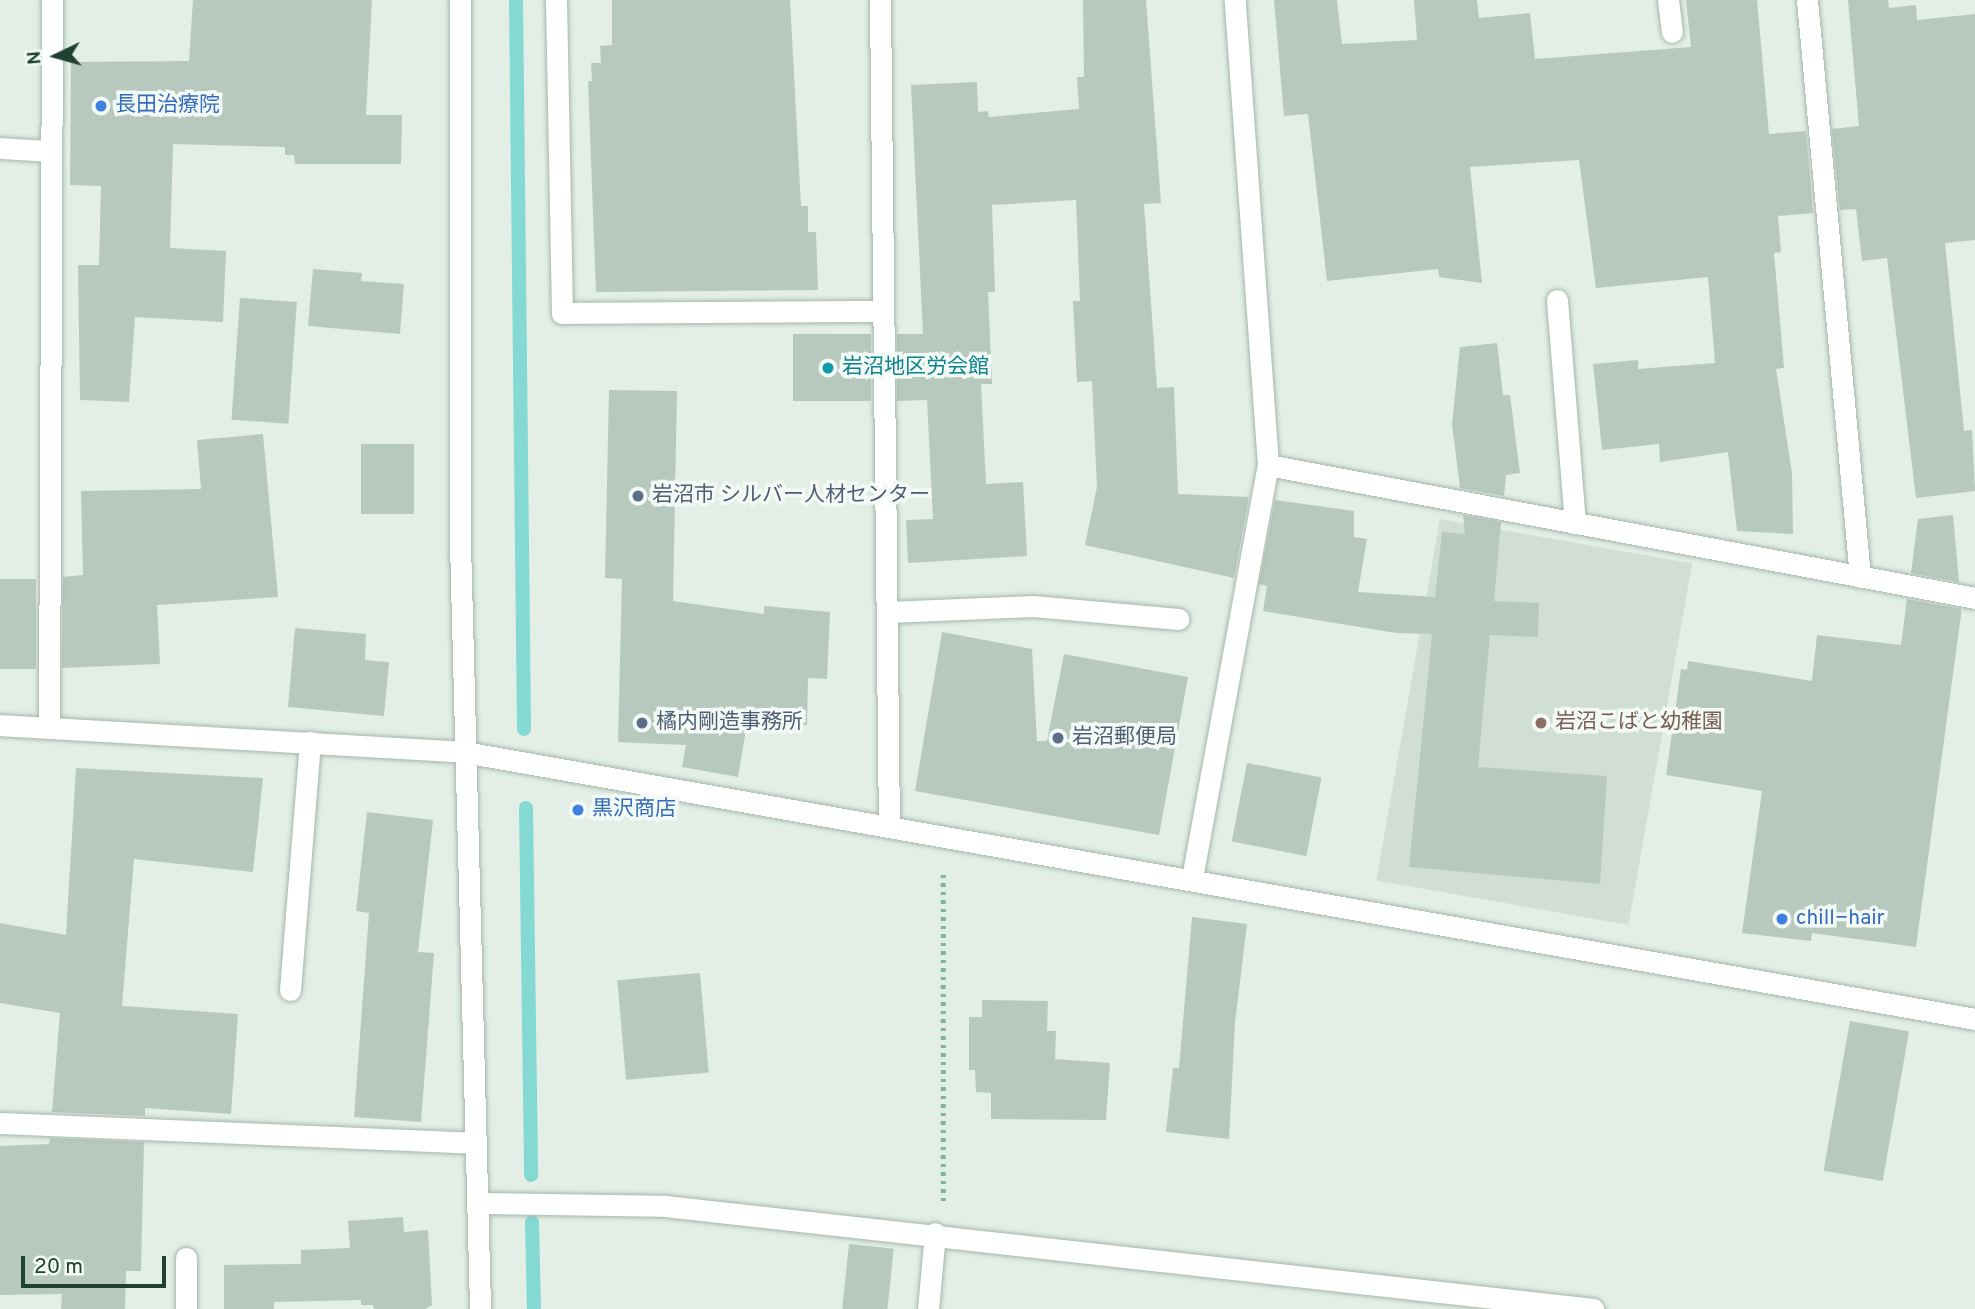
<!DOCTYPE html>
<html>
<head>
<meta charset="utf-8">
<style>
  body { margin:0 }
  #map { position:relative; width:1975px; height:1309px; overflow:hidden; background:#e2eee6; font-family:Overpass,"Noto Sans JP",sans-serif }
  div>[style] { position:absolute }
  [style*='--x'] { left:calc(var(--x)*1px); top:calc(var(--y)*1px); width:calc(var(--w)*1px); rotate:calc(var(--a)*1deg) }
  .built>* { inset:0; background:#d0ded4; transform-origin:0 0 }
  .stream>* { height:14px; margin:-7px; padding:0 7px; transform-origin:7px; border-radius:7px; background:#84d9d3 }
  .building>* { inset:0; background:#b7c9be; transform-origin:0 0 }
  .path>* { height:4.5px; margin-top:-2.25px; transform-origin:0; background:repeating-linear-gradient(90deg,#7fb598 0 3.5px,transparent 0 8.5px) }
  .roads { filter:drop-shadow(0 0 2px #a4b7ac) drop-shadow(0 0 2px #a4b7ac) }
  .minor>* { height:21px; margin:-10.5px; padding:0 10.5px; transform-origin:10.5px; border-radius:10.5px; background:#fff }
  .dots>* { width:19px; height:19px; translate:-50% -50%; box-sizing:border-box; border:4px solid #f3faf5; border-radius:50% }
  span { translate:-50% -50%; white-space:nowrap; text-align:center; line-height:1.15; -webkit-text-stroke:7px #f3faf5; paint-order:stroke }
  .shop-label { font-size:21px; color:#366cbe }
  .left { translate:0 -50%; text-align:left }
  .culture-label { font-size:21px; color:#0d838f }
  .service-label { font-size:21px; color:#4e5e75 }
  .education-label { font-size:21px; color:#785e54 }
  .north { position:absolute; left:21px; top:21px; width:70px; height:70px; -webkit-text-stroke:5px #f3faf5; paint-order:stroke; rotate:265deg; font-size:19px; font-weight:700; line-height:28px; text-align:center; color:#204131 }
  .north::after { content:''; display:block; margin:auto; width:24px; height:32px; background:#204131; clip-path:polygon(50% 0,100% 100%,50% 72%,0 100%) }
  .scale { position:absolute; left:21px; top:1256px; width:145px; height:32px; box-sizing:border-box; border:4px solid #204131; border-top:0; padding-left:9px; font-size:21px; line-height:24px; white-space:nowrap; color:#204131; -webkit-text-stroke:5px #f3faf5; paint-order:stroke }
</style>
</head>
<body>
<div id="map">
  <div class="built">
    <div style="left:1440px;top:519px;width:256px;height:367px;rotate:10deg"></div>
  </div>
  <div class="stream">
    <div style="--x:516;--y:0;--w:729;--a:89.37"></div>
    <div style="--x:526;--y:808;--w:367;--a:89.2"></div>
    <div style="--x:532;--y:1222;--w:87;--a:88.7"></div>
  </div>
  <div class="building">
    <div style="clip-path:polygon(193px 0,372px 0,366px 115px,402px 115px,401px 164px,295px 164px,294px 155px,285px 155px,285px 147px,173px 144px,170px 248px,226px 251px,223px 322px,135px 317px,129px 402px,80px 400px,78px 265px,99px 265px,101px 186px,70px 185px,71px 62px,189px 61px)"></div>
    <div style="clip-path:polygon(612px 0,790px 0,801px 206px,808px 206px,808px 232px,816px 232px,818px 290px,596px 292px,588px 81px,592px 81px,591px 63px,601px 63px,600px 46px,612px 45px)"></div>
    <div style="clip-path:polygon(1083px 0,1146px 0,1161px 203px,1144px 204px,1157px 388px,1174px 387px,1178px 494px,1249px 497px,1234px 578px,1085px 545px,1097px 487px,1092px 381px,1077px 382px,1073px 301px,1080px 301px,1076px 200px,992px 205px,995px 292px,988px 292px,992px 384px,981px 384px,986px 484px,1023px 482px,1027px 556px,908px 563px,906px 520px,933px 519px,927px 400px,897px 401px,897px 334px,923px 334px,911px 85px,977px 82px,978px 112px,988px 111px,989px 117px,1079px 109px,1077px 77px,1084px 77px)"></div>
    <div style="clip-path:polygon(1274px 0,1337px 0,1342px 44px,1417px 40px,1414px 0,1477px 0,1479px 18px,1530px 13px,1535px 59px,1691px 47px,1686px 0,1757px 0,1769px 134px,1806px 131px,1813px 213px,1778px 216px,1781px 252px,1774px 253px,1784px 368px,1776px 369px,1792px 473px,1793px 534px,1737px 531px,1728px 452px,1660px 462px,1659px 444px,1602px 450px,1593px 364px,1638px 360px,1638px 369px,1715px 363px,1708px 277px,1596px 288px,1579px 160px,1470px 167px,1482px 283px,1439px 277px,1438px 269px,1327px 281px,1308px 114px,1284px 116px)"></div>
    <div style="clip-path:polygon(1848px 0,1888px 0,1889px 8px,1916px 5px,1917px 20px,1975px 14px,1975px 240px,1945px 243px,1964px 431px,1972px 430px,1975px 491px,1916px 498px,1887px 258px,1862px 261px,1856px 209px,1840px 210px,1832px 129px,1859px 126px)"></div>
    <div style="clip-path:polygon(313px 269px,362px 273px,361px 281px,404px 284px,400px 334px,308px 326px)"></div>
    <div style="left:240px;top:298px;width:57px;height:122px;rotate:4deg"></div>
    <div style="left:871px;top:334px;width:67px;height:78px;rotate:90deg"></div>
    <div style="clip-path:polygon(1497px 343px,1503px 395px,1510px 395px,1520px 473px,1506px 475px,1504px 496px,1460px 488px,1452px 424px,1460px 347px)"></div>
    <div style="clip-path:polygon(609px 390px,677px 391px,673px 601px,764px 614px,764px 606px,830px 612px,827px 679px,808px 678px,807px 725px,747px 724px,738px 777px,682px 767px,686px 745px,618px 742px,622px 579px,605px 578px)"></div>
    <div style="clip-path:polygon(263px 434px,278px 597px,157px 605px,160px 664px,62px 668px,63px 577px,83px 575px,81px 491px,201px 489px,197px 440px)"></div>
    <div style="left:361px;top:444px;width:53px;height:70px"></div>
    <div style="clip-path:polygon(1275px 500px,1354px 511px,1354px 537px,1367px 539px,1358px 592px,1435px 597px,1442px 532px,1465px 534px,1463px 515px,1501px 522px,1494px 601px,1539px 603px,1538px 637px,1490px 635px,1478px 767px,1607px 776px,1600px 884px,1409px 867px,1432px 634px,1396px 633px,1263px 611px,1267px 586px,1259px 584px)"></div>
    <div style="clip-path:polygon(1953px 515px,1959px 582px,1911px 573px,1918px 519px)"></div>
    <div style="left:36px;top:579px;width:90px;height:36px;rotate:90deg"></div>
    <div style="clip-path:polygon(1907px 599px,1961px 609px,1961px 615px,1916px 947px,1812px 933px,1811px 941px,1742px 933px,1762px 791px,1666px 775px,1681px 669px,1687px 670px,1688px 661px,1812px 681px,1817px 635px,1901px 645px)"></div>
    <div style="clip-path:polygon(295px 628px,366px 634px,365px 660px,389px 662px,384px 716px,288px 707px)"></div>
    <div style="clip-path:polygon(942px 632px,1032px 649px,1037px 741px,1047px 741px,1064px 654px,1188px 677px,1159px 835px,915px 791px)"></div>
    <div style="left:1247px;top:763px;width:76px;height:80px;rotate:11deg"></div>
    <div style="clip-path:polygon(76px 768px,263px 778px,253px 872px,134px 859px,122px 1006px,238px 1014px,231px 1114px,145px 1108px,145px 1116px,52px 1112px,60px 1013px,0 1003px,0 923px,66px 935px)"></div>
    <div style="clip-path:polygon(367px 812px,433px 820px,418px 952px,434px 953px,421px 1122px,354px 1117px,369px 913px,356px 911px)"></div>
    <div style="clip-path:polygon(1192px 917px,1247px 924px,1235px 1023px,1229px 1139px,1166px 1132px,1173px 1068px,1179px 1068px)"></div>
    <div style="left:700px;top:973px;width:100px;height:83px;rotate:85deg"></div>
    <div style="clip-path:polygon(982px 1000px,1048px 1001px,1047px 1031px,1056px 1031px,1055px 1059px,1110px 1063px,1106px 1120px,991px 1119px,991px 1093px,976px 1092px,975px 1070px,969px 1070px,969px 1017px,982px 1017px)"></div>
    <div style="left:1850px;top:1021px;width:60px;height:152px;rotate:10deg"></div>
    <div style="clip-path:polygon(50px 1138px,144px 1142px,141px 1271px,126px 1271px,125px 1309px,61px 1309px,62px 1294px,0 1295px,0 1146px,49px 1144px)"></div>
    <div style="clip-path:polygon(403px 1217px,404px 1232px,428px 1230px,432px 1305px,425px 1309px,374px 1309px,373px 1305px,361px 1305px,361px 1300px,274px 1302px,274px 1309px,224px 1309px,224px 1265px,301px 1264px,301px 1250px,350px 1248px,348px 1221px)"></div>
    <div style="left:849px;top:1244px;width:45px;height:65px;rotate:6deg"></div>
  </div>
  <div class="path">
    <div style="--x:943;--y:1201;--w:327;--a:-90"></div>
  </div>
  <div class="roads">
    <div class="minor">
      <div style="--x:460;--y:0;--w:543;--a:90"></div>
      <div style="--x:460;--y:543;--w:766;--a:88.5"></div>
      <div style="--x:556;--y:0;--w:313;--a:88.9"></div>
      <div style="--x:562;--y:313;--w:321;--a:-0.4"></div>
      <div style="--x:880;--y:0;--w:826;--a:89.38"></div>
      <div style="--x:1668;--y:0;--w:32;--a:83"></div>
      <div style="--x:1807;--y:0;--w:579;--a:84.75"></div>
      <div style="--x:0;--y:148;--w:49;--a:3.5"></div>
      <div style="--x:1557;--y:300;--w:224;--a:85.4"></div>
      <div style="--x:1268;--y:465;--w:719;--a:10.65"></div>
      <div style="--x:887;--y:612;--w:146;--a:-2.4"></div>
      <div style="--x:1033;--y:606;--w:146;--a:5.1"></div>
      <div style="--x:0;--y:725;--w:465;--a:3.3"></div>
      <div style="--x:464;--y:752;--w:1534;--a:10.02"></div>
      <div style="--x:49;--y:727;--w:727;--a:-89.76"></div>
      <div style="--x:1192;--y:878;--w:420;--a:-79.6"></div>
      <div style="--x:1268;--y:465;--w:466;--a:-94.1"></div>
      <div style="--x:290;--y:990;--w:249;--a:-85.4"></div>
      <div style="--x:0;--y:1123;--w:475;--a:2.4"></div>
      <div style="--x:478;--y:1203;--w:187;--a:0.9"></div>
      <div style="--x:665;--y:1206;--w:934;--a:6.33"></div>
      <div style="--x:186;--y:1258;--w:51;--a:90"></div>
      <div style="--x:928;--y:1309;--w:76;--a:-84.7"></div>
    </div>
  </div>
  <div class="dots">
    <div style="left:101px;top:106px;background:#3f7fe0"></div>
    <div style="left:828px;top:368px;background:#0f9aa8"></div>
    <div style="left:638px;top:496px;background:#5c6f8a"></div>
    <div style="left:642px;top:723px;background:#5c6f8a"></div>
    <div style="left:1541px;top:723px;background:#8d6e63"></div>
    <div style="left:1058px;top:738px;background:#5c6f8a"></div>
    <div style="left:578px;top:810px;background:#3f7fe0"></div>
    <div style="left:1782px;top:919px;background:#3f7fe0"></div>
  </div>
  <div class="shop-label">
    <span class="left" style="left:115px;top:106px">長田治療院</span>
    <span class="left" style="left:592px;top:810px">黒沢商店</span>
    <span class="left" style="left:1796px;top:919px">chill−hair</span>
  </div>
  <div class="culture-label">
    <span class="left" style="left:842px;top:368px">岩沼地区労会館</span>
  </div>
  <div class="service-label">
    <span class="left" style="left:652px;top:496px">岩沼市 シルバー人材センター</span>
    <span class="left" style="left:656px;top:723px">橘内剛造事務所</span>
    <span class="left" style="left:1072px;top:738px">岩沼郵便局</span>
  </div>
  <div class="education-label">
    <span class="left" style="left:1555px;top:723px">岩沼こばと幼稚園</span>
  </div>
  <div class="north">N</div>
  <div class="scale">20 m</div>
</div>
</body>
</html>
